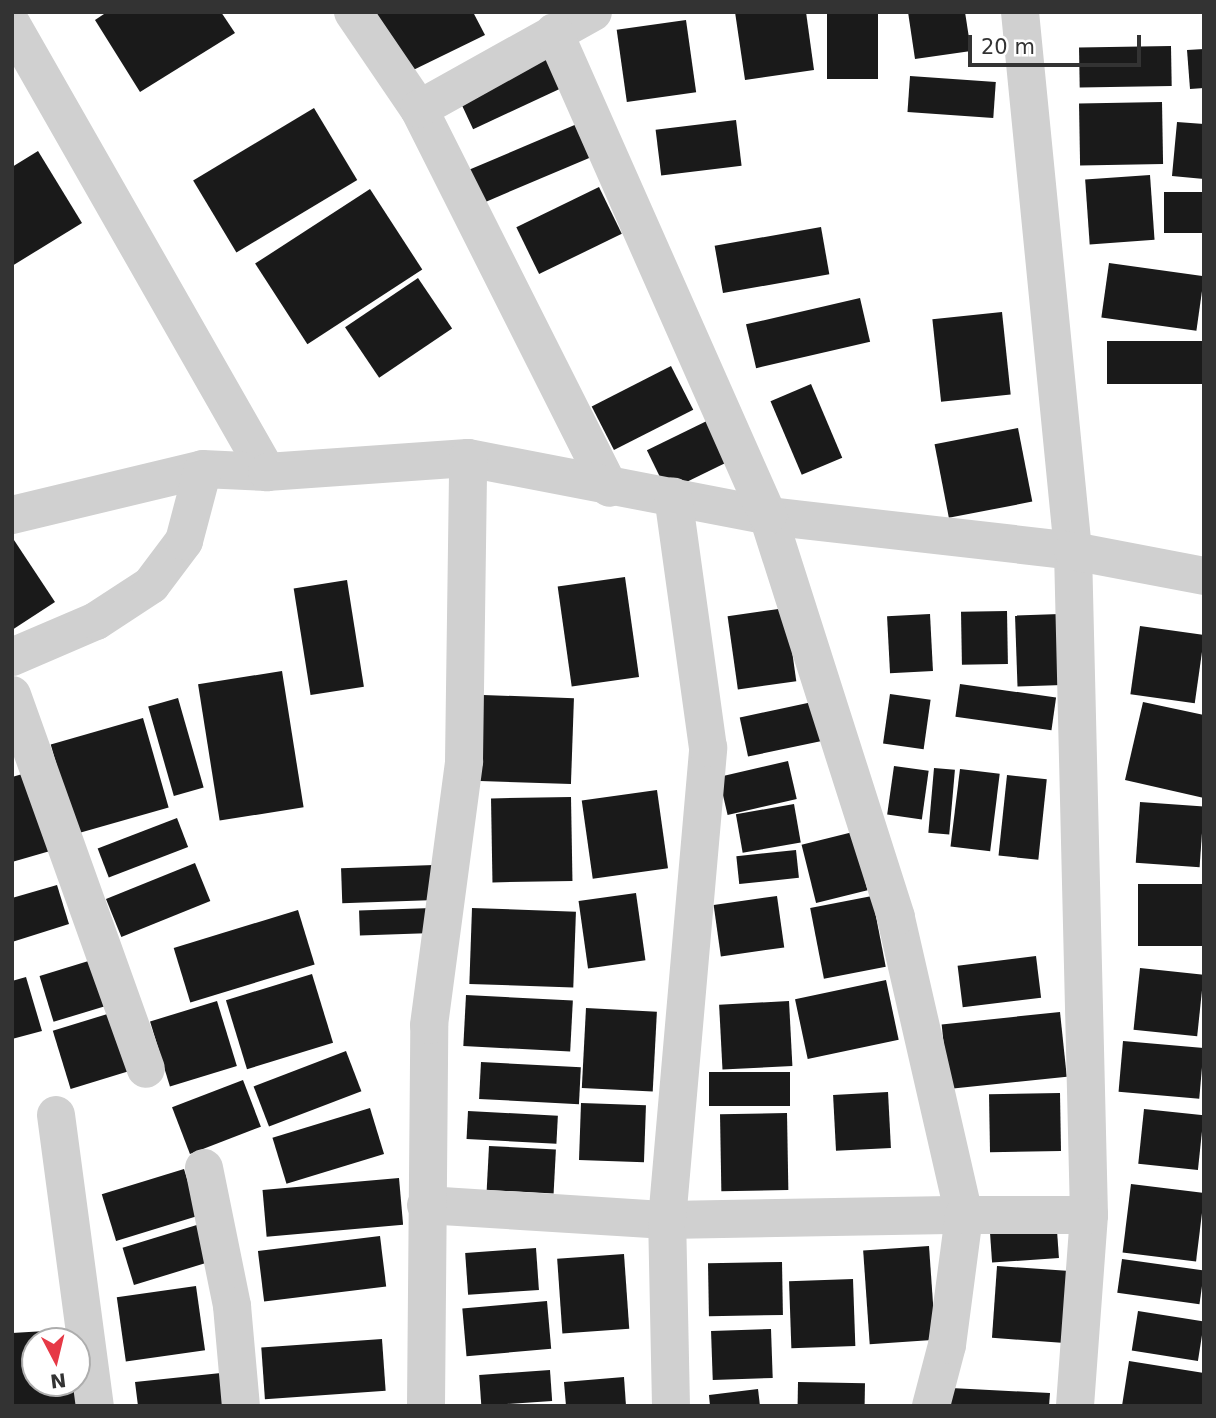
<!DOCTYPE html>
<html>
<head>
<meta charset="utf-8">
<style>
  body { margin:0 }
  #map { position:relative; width:1216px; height:1418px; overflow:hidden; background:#fff; font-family:"DejaVu Sans",sans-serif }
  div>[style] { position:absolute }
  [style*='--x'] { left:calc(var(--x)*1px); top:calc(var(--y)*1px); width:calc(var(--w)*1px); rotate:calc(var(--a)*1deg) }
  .building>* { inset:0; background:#1a1a1a; transform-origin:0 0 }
  .minor>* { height:38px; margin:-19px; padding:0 19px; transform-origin:19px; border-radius:19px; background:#d0d0d0 }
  span { translate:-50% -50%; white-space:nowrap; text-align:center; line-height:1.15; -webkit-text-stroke:7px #fff; paint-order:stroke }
  .frame { position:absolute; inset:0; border:14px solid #333; pointer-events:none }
  .north { position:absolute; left:21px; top:1327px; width:70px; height:70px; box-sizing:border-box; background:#fff; border:2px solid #adadad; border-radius:50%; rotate:173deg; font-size:19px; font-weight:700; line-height:28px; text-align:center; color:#333 }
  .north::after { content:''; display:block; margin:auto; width:24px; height:32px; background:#e63946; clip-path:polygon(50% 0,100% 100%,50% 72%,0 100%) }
  .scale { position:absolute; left:968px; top:35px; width:173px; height:32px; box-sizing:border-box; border:4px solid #333; border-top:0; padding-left:9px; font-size:21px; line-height:24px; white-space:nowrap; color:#333; -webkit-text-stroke:5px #fff; paint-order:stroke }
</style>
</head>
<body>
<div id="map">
  <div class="building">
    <div style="clip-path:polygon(107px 12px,221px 12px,235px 33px,140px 92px,95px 20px)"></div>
    <div style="clip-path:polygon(372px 12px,473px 12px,485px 35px,403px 75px)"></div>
    <div style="clip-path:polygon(735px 12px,806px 12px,814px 70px,745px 80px)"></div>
    <div style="left:827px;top:12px;width:51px;height:67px"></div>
    <div style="clip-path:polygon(908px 12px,965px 12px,971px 51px,915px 59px)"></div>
    <div style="left:686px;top:20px;width:73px;height:70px;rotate:82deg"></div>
    <div style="left:1171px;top:46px;width:40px;height:92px;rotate:89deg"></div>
    <div style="left:555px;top:47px;width:40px;height:109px;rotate:65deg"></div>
    <div style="clip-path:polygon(1204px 49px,1204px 88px,1190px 89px,1187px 50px)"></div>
    <div style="left:910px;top:76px;width:86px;height:36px;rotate:4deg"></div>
    <div style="left:1162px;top:102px;width:62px;height:83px;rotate:89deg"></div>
    <div style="left:314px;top:108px;width:84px;height:141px;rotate:59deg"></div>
    <div style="left:736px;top:120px;width:46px;height:81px;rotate:83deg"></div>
    <div style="left:584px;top:121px;width:36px;height:128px;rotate:67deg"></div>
    <div style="clip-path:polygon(1177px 122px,1204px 124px,1204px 179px,1172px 176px)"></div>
    <div style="clip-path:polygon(38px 151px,82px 223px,12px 266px,12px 167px)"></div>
    <div style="left:1150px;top:175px;width:65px;height:65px;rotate:86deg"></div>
    <div style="left:599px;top:187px;width:52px;height:92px;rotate:64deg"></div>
    <div style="left:370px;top:189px;width:96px;height:137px;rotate:57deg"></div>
    <div style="left:1204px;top:192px;width:41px;height:40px;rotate:90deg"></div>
    <div style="left:821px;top:227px;width:48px;height:108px;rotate:80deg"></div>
    <div style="left:1109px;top:263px;width:96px;height:55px;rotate:8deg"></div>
    <div style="left:418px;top:278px;width:61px;height:88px;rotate:56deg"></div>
    <div style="left:860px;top:298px;width:45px;height:117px;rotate:77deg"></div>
    <div style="left:1002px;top:312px;width:83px;height:70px;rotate:84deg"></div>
    <div style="left:1204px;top:341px;width:43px;height:97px;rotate:90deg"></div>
    <div style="left:671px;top:366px;width:49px;height:89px;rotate:63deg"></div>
    <div style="left:811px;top:384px;width:80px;height:44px;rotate:67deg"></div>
    <div style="left:717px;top:416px;width:46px;height:78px;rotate:64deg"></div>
    <div style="left:1018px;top:428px;width:75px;height:85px;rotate:79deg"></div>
    <div style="clip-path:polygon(12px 537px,55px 602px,12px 630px)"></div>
    <div style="left:625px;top:577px;width:101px;height:68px;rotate:82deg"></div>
    <div style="left:347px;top:580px;width:108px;height:54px;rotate:81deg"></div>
    <div style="left:786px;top:608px;width:74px;height:59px;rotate:82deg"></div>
    <div style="left:1007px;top:611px;width:53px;height:46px;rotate:89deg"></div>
    <div style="left:930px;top:614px;width:57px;height:43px;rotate:87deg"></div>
    <div style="left:1060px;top:614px;width:71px;height:45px;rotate:88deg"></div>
    <div style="left:1140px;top:626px;width:65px;height:69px;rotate:8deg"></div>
    <div style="left:282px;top:671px;width:138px;height:85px;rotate:81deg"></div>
    <div style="left:960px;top:684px;width:97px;height:33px;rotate:8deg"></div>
    <div style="left:890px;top:694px;width:41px;height:50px;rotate:8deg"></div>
    <div style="left:483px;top:695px;width:91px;height:86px;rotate:2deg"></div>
    <div style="left:178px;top:698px;width:93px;height:31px;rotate:74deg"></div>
    <div style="left:817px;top:701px;width:40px;height:79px;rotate:78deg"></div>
    <div style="clip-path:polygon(1143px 702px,1204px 715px,1204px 798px,1125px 780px)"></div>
    <div style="left:143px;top:718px;width:93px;height:96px;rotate:74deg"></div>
    <div style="left:788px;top:761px;width:39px;height:71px;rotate:77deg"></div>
    <div style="left:894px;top:766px;width:35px;height:49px;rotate:8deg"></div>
    <div style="left:934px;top:768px;width:21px;height:65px;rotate:5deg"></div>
    <div style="left:960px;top:769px;width:40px;height:78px;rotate:7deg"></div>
    <div style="clip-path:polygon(33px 771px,57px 849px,12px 862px,12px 777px)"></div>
    <div style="left:1007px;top:775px;width:40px;height:81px;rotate:6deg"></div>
    <div style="left:657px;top:790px;width:79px;height:76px;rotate:82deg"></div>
    <div style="left:571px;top:797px;width:84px;height:80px;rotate:89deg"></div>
    <div style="left:1140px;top:802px;width:64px;height:61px;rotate:4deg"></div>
    <div style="left:794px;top:804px;width:39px;height:59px;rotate:80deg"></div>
    <div style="left:177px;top:818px;width:31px;height:85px;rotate:69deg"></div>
    <div style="left:853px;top:832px;width:60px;height:53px;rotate:76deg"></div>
    <div style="left:796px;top:850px;width:28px;height:60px;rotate:84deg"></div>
    <div style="left:195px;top:863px;width:41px;height:96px;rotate:68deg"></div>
    <div style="left:434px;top:865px;width:35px;height:93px;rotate:88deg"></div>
    <div style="left:1204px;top:884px;width:62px;height:66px;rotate:90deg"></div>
    <div style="clip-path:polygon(57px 885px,69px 924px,12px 942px,12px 898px)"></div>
    <div style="left:636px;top:893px;width:68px;height:58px;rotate:82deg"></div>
    <div style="left:777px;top:896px;width:52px;height:64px;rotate:82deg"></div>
    <div style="left:872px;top:896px;width:72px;height:63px;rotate:79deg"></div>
    <div style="left:432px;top:908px;width:25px;height:73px;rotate:88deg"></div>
    <div style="left:472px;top:908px;width:104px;height:76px;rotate:2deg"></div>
    <div style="left:298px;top:910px;width:57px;height:130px;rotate:73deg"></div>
    <div style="left:1036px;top:956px;width:42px;height:79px;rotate:83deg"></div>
    <div style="left:95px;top:959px;width:48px;height:58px;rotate:73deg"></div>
    <div style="left:1140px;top:968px;width:64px;height:62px;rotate:6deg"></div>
    <div style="left:312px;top:974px;width:72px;height:90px;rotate:73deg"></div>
    <div style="clip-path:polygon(26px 977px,42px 1031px,12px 1039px,12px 981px)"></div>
    <div style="left:886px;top:980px;width:61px;height:93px;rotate:78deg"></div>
    <div style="left:466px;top:995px;width:107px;height:51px;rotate:3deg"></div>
    <div style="left:217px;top:1001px;width:68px;height:70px;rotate:73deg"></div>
    <div style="left:789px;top:1001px;width:65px;height:70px;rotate:87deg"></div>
    <div style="left:586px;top:1008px;width:71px;height:80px;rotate:3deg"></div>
    <div style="left:114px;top:1012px;width:61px;height:64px;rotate:73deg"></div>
    <div style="left:1060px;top:1012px;width:65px;height:119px;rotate:84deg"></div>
    <div style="left:1123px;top:1041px;width:81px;height:51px;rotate:5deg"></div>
    <div style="left:346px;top:1051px;width:43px;height:99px;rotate:69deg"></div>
    <div style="left:481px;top:1062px;width:100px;height:37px;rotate:3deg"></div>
    <div style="left:709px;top:1072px;width:81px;height:34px"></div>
    <div style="left:243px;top:1080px;width:50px;height:76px;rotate:69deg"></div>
    <div style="left:888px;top:1092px;width:56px;height:55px;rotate:87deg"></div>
    <div style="left:1060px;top:1093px;width:58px;height:71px;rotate:89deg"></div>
    <div style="left:581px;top:1103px;width:65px;height:57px;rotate:2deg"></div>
    <div style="left:370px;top:1108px;width:48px;height:102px;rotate:73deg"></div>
    <div style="left:1144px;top:1109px;width:60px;height:55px;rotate:6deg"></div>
    <div style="left:468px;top:1111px;width:90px;height:28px;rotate:3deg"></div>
    <div style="left:787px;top:1113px;width:77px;height:67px;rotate:89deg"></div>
    <div style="left:489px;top:1146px;width:67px;height:44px;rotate:3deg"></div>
    <div style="left:184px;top:1169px;width:49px;height:86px;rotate:73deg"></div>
    <div style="left:399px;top:1178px;width:47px;height:137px;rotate:85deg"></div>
    <div style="left:1131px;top:1184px;width:74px;height:69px;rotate:7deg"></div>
    <div style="left:1056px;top:1216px;width:42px;height:67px;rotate:86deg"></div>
    <div style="left:200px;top:1224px;width:39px;height:81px;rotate:73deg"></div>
    <div style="left:380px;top:1236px;width:51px;height:123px;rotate:83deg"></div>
    <div style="left:929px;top:1246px;width:94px;height:66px;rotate:86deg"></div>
    <div style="left:536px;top:1248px;width:42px;height:71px;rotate:86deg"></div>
    <div style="left:624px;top:1254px;width:75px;height:67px;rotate:86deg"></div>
    <div style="left:1122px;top:1259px;width:83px;height:34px;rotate:8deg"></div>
    <div style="left:782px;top:1262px;width:53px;height:74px;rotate:89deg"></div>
    <div style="left:997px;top:1266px;width:73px;height:72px;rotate:4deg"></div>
    <div style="left:853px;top:1279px;width:67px;height:64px;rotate:88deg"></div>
    <div style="left:196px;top:1286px;width:65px;height:80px;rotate:82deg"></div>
    <div style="left:547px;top:1301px;width:48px;height:85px;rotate:85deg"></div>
    <div style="left:1138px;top:1311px;width:67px;height:40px;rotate:9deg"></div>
    <div style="clip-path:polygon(evenodd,79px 1329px,82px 1406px,12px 1406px,12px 1333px,79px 1329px,35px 1341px,77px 1341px,77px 1383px,35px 1383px,35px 1341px)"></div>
    <div style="left:771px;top:1329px;width:49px;height:60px;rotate:88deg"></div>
    <div style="left:382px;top:1339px;width:52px;height:121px;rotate:86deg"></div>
    <div style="clip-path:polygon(1129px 1361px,1204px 1373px,1204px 1406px,1122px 1406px)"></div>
    <div style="left:550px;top:1370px;width:31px;height:71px;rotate:86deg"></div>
    <div style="clip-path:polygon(221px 1373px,225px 1406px,138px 1406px,135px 1382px)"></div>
    <div style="clip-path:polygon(624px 1377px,626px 1406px,566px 1406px,564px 1382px)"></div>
    <div style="left:798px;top:1382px;width:67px;height:24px;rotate:1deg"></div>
    <div style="clip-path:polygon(951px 1388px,1050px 1393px,1049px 1406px,949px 1406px)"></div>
    <div style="clip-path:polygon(758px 1389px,760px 1406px,710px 1406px,709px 1395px)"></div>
  </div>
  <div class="minor">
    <div style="--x:353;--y:12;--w:117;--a:55.8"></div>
    <div style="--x:419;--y:109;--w:424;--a:63.3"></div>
    <div style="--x:1020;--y:12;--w:542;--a:84.38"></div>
    <div style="--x:1073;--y:551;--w:664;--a:88.62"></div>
    <div style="--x:1089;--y:1215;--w:192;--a:94.2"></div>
    <div style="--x:12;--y:25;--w:515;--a:60.3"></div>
    <div style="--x:419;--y:109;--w:199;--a:-29.1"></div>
    <div style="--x:12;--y:515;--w:196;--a:-13.5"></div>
    <div style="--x:203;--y:469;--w:64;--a:2.7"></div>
    <div style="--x:267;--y:472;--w:201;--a:-4"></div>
    <div style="--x:468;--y:458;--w:306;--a:10.9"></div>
    <div style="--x:768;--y:516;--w:307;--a:6.5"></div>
    <div style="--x:1073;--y:551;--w:133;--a:10.8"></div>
    <div style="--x:12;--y:657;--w:91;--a:-23.2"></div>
    <div style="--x:96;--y:621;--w:66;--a:-33.2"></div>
    <div style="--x:151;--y:585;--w:55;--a:-53.1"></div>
    <div style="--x:184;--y:541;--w:74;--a:-75.2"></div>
    <div style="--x:12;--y:695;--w:397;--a:70.3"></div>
    <div style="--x:56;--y:1115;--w:294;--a:82.4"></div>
    <div style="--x:204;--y:1168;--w:141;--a:78.5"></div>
    <div style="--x:232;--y:1306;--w:100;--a:84.9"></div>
    <div style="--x:426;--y:1205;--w:241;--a:3.6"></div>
    <div style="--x:667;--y:1220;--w:297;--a:-1"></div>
    <div style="--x:964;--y:1215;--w:306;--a:-102.9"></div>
    <div style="--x:896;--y:917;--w:421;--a:-107.7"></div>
    <div style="--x:768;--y:516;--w:529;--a:-113.85"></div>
    <div style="--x:426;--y:1406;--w:381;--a:-89.5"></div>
    <div style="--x:429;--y:1025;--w:266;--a:-82.4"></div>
    <div style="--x:464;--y:761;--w:303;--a:-89.2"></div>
    <div style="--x:671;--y:1406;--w:186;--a:-91.2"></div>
    <div style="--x:667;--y:1220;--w:474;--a:-85"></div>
    <div style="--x:708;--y:748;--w:254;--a:-97.9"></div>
    <div style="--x:931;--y:1406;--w:63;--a:-75.3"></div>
    <div style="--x:947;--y:1345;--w:131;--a:-82.5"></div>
    <div style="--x:964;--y:1215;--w:125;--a:0"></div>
  </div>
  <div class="frame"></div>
  <div class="north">N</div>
  <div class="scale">20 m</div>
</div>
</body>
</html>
